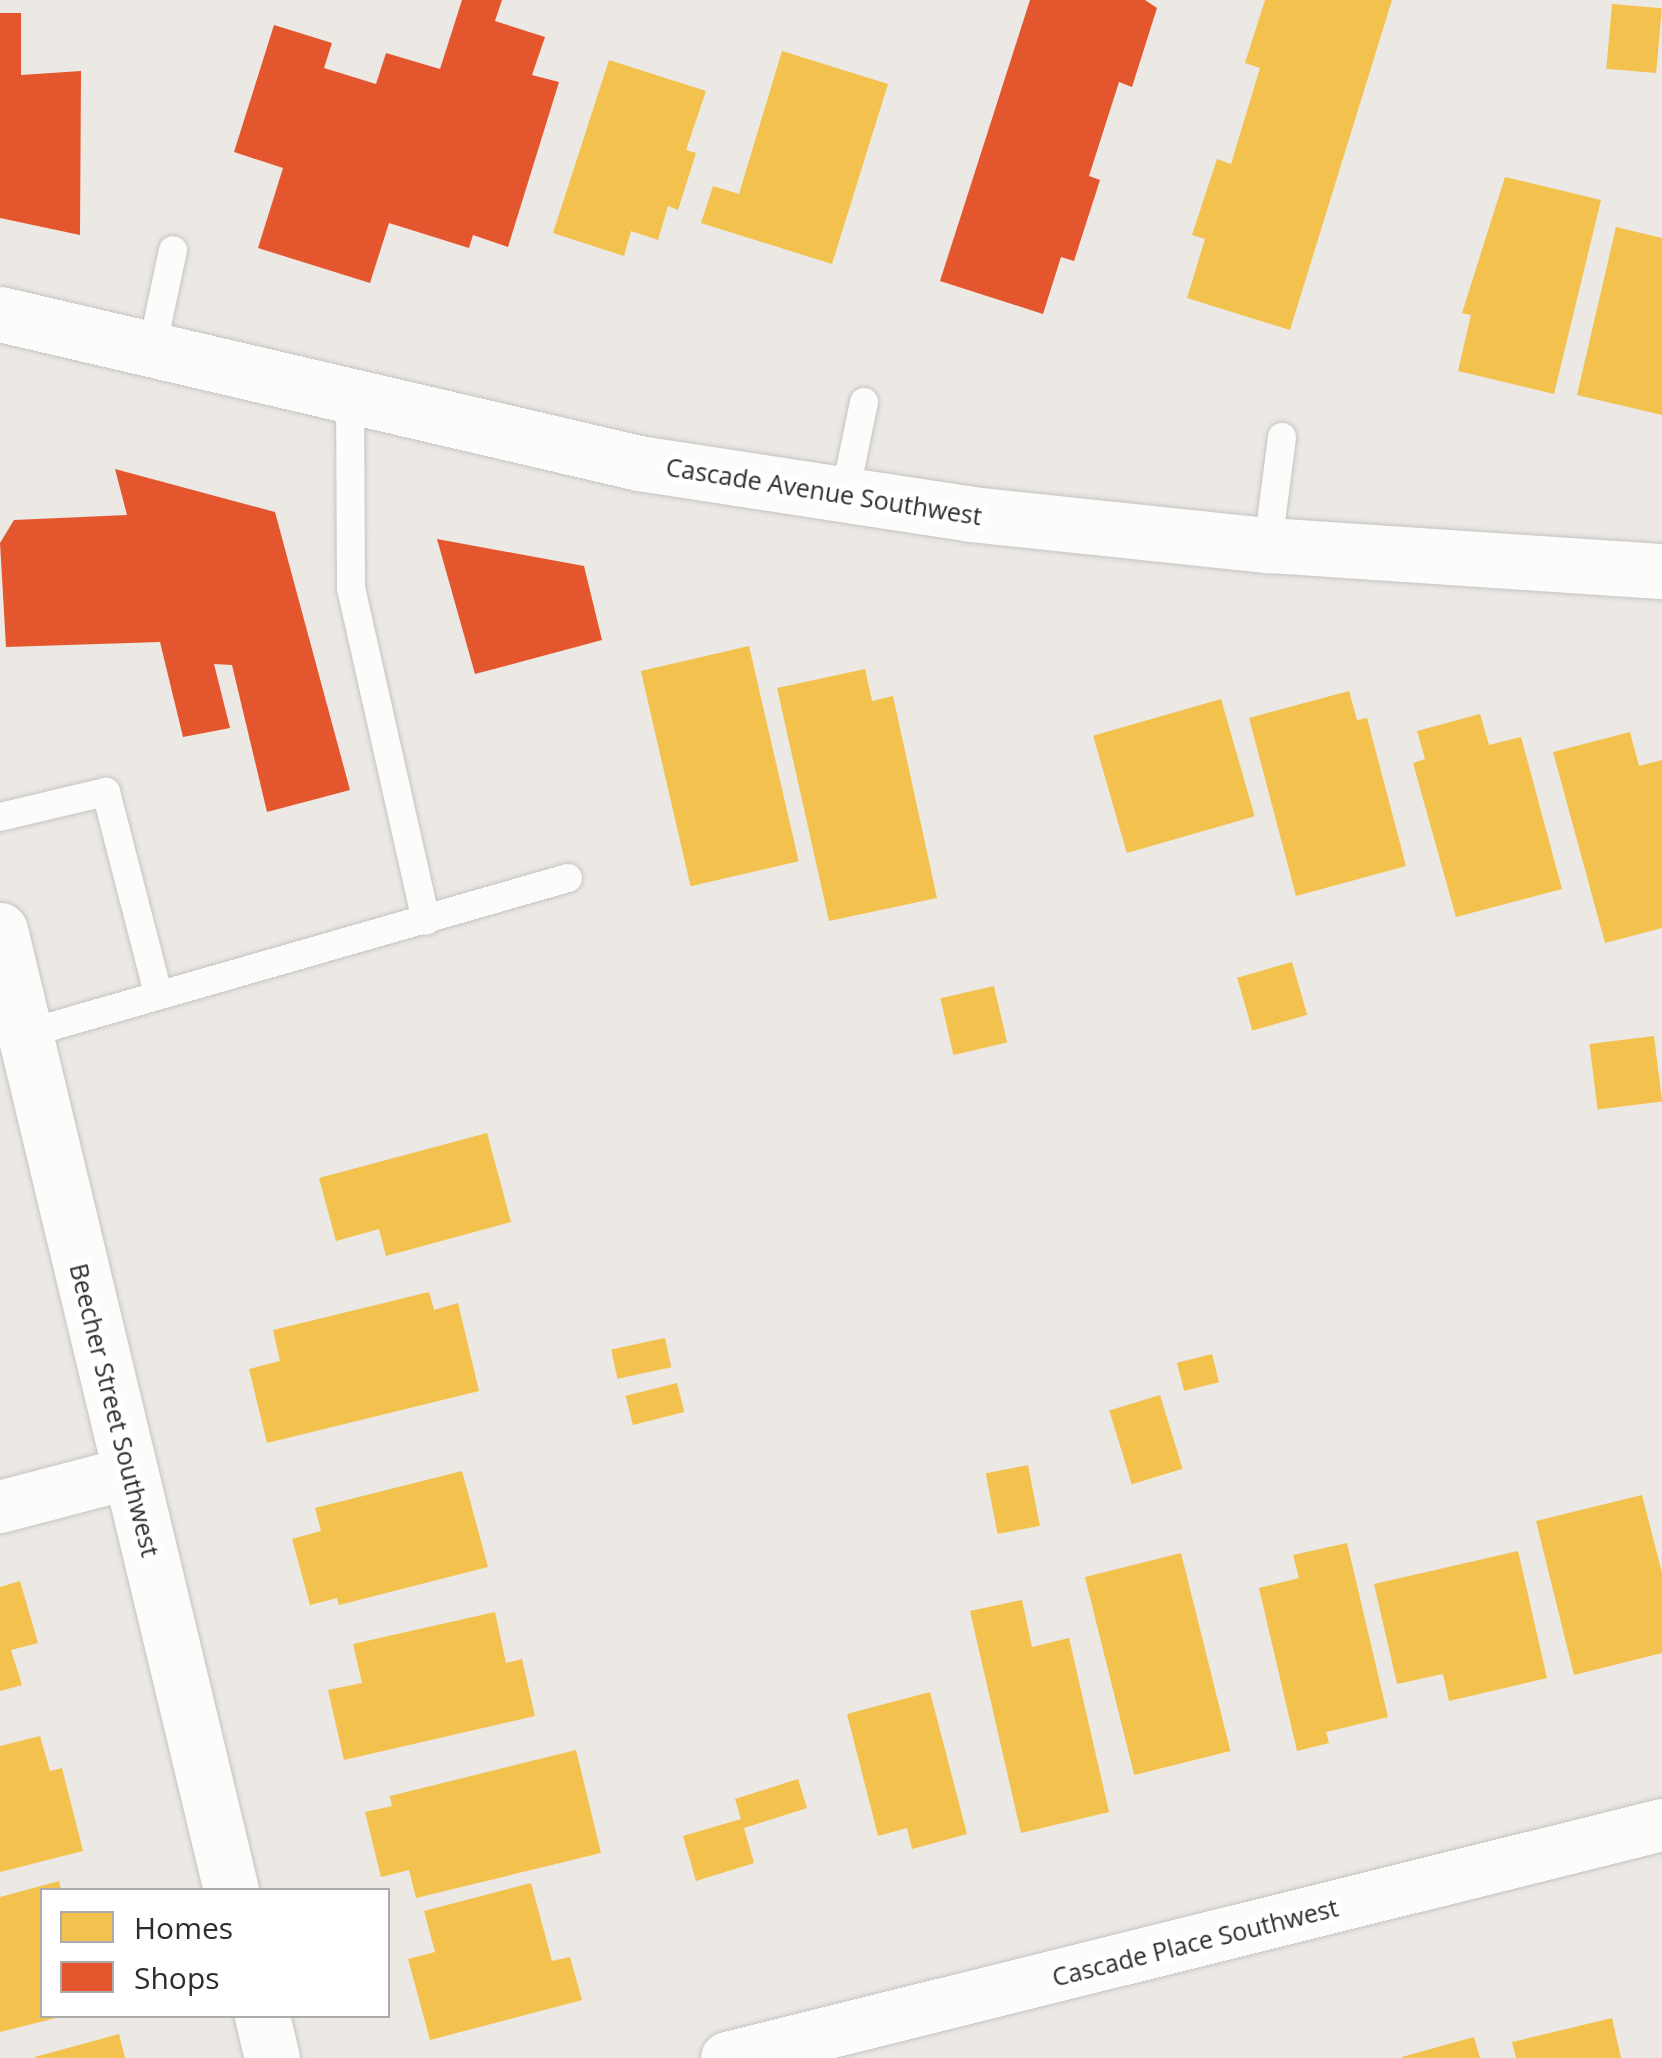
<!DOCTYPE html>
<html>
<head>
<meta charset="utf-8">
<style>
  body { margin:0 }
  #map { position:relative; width:1662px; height:2058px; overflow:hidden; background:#ece8e4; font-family:"Open Sans",sans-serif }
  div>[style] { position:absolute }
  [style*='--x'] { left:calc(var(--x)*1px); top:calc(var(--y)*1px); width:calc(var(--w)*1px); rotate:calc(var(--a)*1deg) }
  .homes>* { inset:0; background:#f2c14e; transform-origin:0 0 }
  .shops>* { inset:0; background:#e4572e }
  .roads { filter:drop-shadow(0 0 2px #c5c4c5) drop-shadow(0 0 2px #c5c4c5) }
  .lane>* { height:28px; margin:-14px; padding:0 14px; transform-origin:14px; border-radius:14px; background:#fcfcfb }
  .street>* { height:52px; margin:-26px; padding:0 26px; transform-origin:26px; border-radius:26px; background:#fcfcfb }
  .secondary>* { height:55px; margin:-27.5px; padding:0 27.5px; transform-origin:27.5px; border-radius:27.5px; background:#fcfcfb }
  span { translate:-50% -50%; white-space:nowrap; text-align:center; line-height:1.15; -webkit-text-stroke:10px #fff; paint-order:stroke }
  .street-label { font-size:25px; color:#2e2e2e }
  .legend { position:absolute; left:40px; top:1888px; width:350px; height:130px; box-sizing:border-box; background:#fff; border:2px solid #ababab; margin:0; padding:12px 18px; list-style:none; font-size:30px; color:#2e2e2e }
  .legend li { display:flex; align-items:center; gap:20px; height:50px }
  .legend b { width:50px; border:2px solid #ababab }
</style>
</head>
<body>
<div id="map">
  <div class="homes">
    <div style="clip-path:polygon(1265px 0,1392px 0,1290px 330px,1187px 298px,1205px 239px,1192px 235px,1217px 159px,1231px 164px,1260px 68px,1245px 63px)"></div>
    <div style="left:1612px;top:4px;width:50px;height:65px;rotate:5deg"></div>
    <div style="clip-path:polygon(782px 51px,888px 84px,832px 264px,701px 223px,713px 186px,739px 194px)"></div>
    <div style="clip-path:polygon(609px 60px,706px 91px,686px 150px,696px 153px,678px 210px,668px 206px,658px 240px,631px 231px,624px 256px,553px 233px)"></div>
    <div style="clip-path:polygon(1505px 177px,1601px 200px,1554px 394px,1458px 371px,1471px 315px,1462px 313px)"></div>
    <div style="clip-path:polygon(1616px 227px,1662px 238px,1662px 415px,1577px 395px)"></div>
    <div style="left:749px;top:646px;width:221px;height:111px;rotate:77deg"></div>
    <div style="clip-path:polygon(865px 669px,872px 701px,893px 696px,937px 898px,829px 921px,777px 688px)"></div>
    <div style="clip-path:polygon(1349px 691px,1357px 720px,1367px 718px,1406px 866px,1296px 896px,1249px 718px)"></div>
    <div style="left:1221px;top:699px;width:122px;height:133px;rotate:74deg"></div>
    <div style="clip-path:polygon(1480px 714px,1489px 745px,1521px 737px,1562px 889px,1456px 917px,1413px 763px,1425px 759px,1417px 731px)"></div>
    <div style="clip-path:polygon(1630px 732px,1639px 766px,1662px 760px,1662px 928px,1605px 943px,1553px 752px)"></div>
    <div style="left:1292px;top:962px;width:55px;height:57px;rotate:74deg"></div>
    <div style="left:994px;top:986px;width:58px;height:55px;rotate:77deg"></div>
    <div style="left:1654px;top:1036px;width:66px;height:65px;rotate:83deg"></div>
    <div style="clip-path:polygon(487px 1133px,511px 1222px,386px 1256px,379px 1229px,336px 1241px,319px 1178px)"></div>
    <div style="clip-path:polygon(429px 1292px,434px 1310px,458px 1303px,479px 1391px,267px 1443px,249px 1369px,280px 1361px,273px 1330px)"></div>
    <div style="left:665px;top:1338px;width:30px;height:55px;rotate:78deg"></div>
    <div style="left:1212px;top:1354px;width:29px;height:36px;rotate:76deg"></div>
    <div style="left:677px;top:1383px;width:30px;height:53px;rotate:76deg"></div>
    <div style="left:1160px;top:1395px;width:77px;height:53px;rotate:73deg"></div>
    <div style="left:1028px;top:1465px;width:62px;height:43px;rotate:79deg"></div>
    <div style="clip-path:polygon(462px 1471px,488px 1567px,339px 1605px,337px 1598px,310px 1605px,292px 1539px,321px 1531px,315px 1508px)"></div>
    <div style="clip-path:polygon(1642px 1495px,1662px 1573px,1662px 1653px,1574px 1675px,1536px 1521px)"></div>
    <div style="clip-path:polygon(1347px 1543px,1388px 1717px,1326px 1732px,1329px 1743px,1297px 1751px,1259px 1588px,1299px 1578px,1293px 1555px)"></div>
    <div style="clip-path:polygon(1518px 1551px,1547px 1678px,1449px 1701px,1443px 1674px,1397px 1684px,1374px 1584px)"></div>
    <div style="left:1181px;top:1553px;width:204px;height:99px;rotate:76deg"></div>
    <div style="clip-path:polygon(20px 1581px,38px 1643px,11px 1650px,22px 1685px,0 1691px,0 1587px)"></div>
    <div style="clip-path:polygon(1022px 1600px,1032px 1647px,1069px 1638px,1109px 1812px,1021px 1833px,970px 1611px)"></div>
    <div style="clip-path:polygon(495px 1612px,506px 1663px,522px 1659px,535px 1716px,344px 1760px,328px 1690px,362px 1683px,353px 1644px)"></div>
    <div style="clip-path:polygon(930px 1692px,967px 1834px,912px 1849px,907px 1828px,878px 1836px,847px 1714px)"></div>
    <div style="clip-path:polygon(40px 1736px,50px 1771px,62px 1768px,83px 1851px,0 1872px,0 1746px)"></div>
    <div style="clip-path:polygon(576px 1750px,601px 1853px,416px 1898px,409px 1870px,381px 1877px,365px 1812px,392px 1806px,390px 1796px)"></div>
    <div style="clip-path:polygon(798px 1779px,807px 1808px,744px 1828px,754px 1863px,696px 1881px,683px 1836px,741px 1819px,735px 1799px)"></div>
    <div style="clip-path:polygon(59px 1881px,61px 1890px,42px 1890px,42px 2016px,60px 2017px,0 2032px,0 1897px)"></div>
    <div style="clip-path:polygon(531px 1883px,552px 1961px,570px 1957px,582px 2000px,430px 2040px,408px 1959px,435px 1952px,424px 1911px)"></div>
    <div style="clip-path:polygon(1612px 2018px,1621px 2058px,1516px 2058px,1512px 2042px)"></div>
    <div style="clip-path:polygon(119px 2034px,125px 2058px,35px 2058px,35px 2057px)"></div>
    <div style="clip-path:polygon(1474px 2037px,1480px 2058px,1402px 2058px,1402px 2057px)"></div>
  </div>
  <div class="shops">
    <div style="clip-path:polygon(462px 0,502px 0,495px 21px,545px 37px,532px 75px,559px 82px,508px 247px,473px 235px,469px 248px,389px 223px,370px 283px,258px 248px,283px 168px,234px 152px,274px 25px,332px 43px,324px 68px,376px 84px,386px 53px,440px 69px)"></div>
    <div style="clip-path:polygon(1030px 0,1145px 0,1157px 8px,1132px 87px,1119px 82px,1089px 176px,1100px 180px,1074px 261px,1061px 257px,1043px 314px,940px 281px)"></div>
    <div style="clip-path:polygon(0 13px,21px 13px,21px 75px,81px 71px,80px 235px,0 218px)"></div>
    <div style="clip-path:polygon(115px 469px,275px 512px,350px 790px,267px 812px,232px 665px,214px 664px,230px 728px,183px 737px,160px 642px,6px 647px,0 543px,14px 520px,127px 515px)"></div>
    <div style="clip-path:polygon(437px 539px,584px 566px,602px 640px,475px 674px)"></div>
  </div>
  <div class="roads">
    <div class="lane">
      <div style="--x:152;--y:349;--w:101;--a:-78"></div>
      <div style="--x:350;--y:396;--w:192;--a:89.7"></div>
      <div style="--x:351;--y:588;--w:341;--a:77.3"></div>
      <div style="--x:845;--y:494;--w:94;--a:-78.3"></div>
      <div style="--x:1268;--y:545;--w:109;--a:-82.6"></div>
      <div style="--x:0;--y:817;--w:109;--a:-13.3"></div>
      <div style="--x:106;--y:792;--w:208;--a:75.5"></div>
      <div style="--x:25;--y:1034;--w:565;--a:-16.03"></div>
    </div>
    <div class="street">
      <div style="--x:0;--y:1507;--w:134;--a:-14.7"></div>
      <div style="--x:727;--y:2058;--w:964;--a:-13.99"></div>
    </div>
    <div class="secondary">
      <div style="--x:0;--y:314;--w:656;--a:13.13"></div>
      <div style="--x:639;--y:463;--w:336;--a:8.7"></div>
      <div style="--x:971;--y:514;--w:299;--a:6"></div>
      <div style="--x:1268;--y:545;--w:395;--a:3.8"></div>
      <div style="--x:0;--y:930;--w:987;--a:76.47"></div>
      <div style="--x:262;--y:2016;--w:43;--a:76.6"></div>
    </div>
  </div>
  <div class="street-label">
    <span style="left:824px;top:491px;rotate:9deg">Cascade Avenue Southwest</span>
    <span style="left:115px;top:1410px;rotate:76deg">Beecher Street Southwest</span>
    <span style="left:1195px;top:1942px;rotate:-14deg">Cascade Place Southwest</span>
  </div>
  <ul class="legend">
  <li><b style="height:28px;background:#f2c14e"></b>Homes</li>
  <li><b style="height:28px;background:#e4572e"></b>Shops</li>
  </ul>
</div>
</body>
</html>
